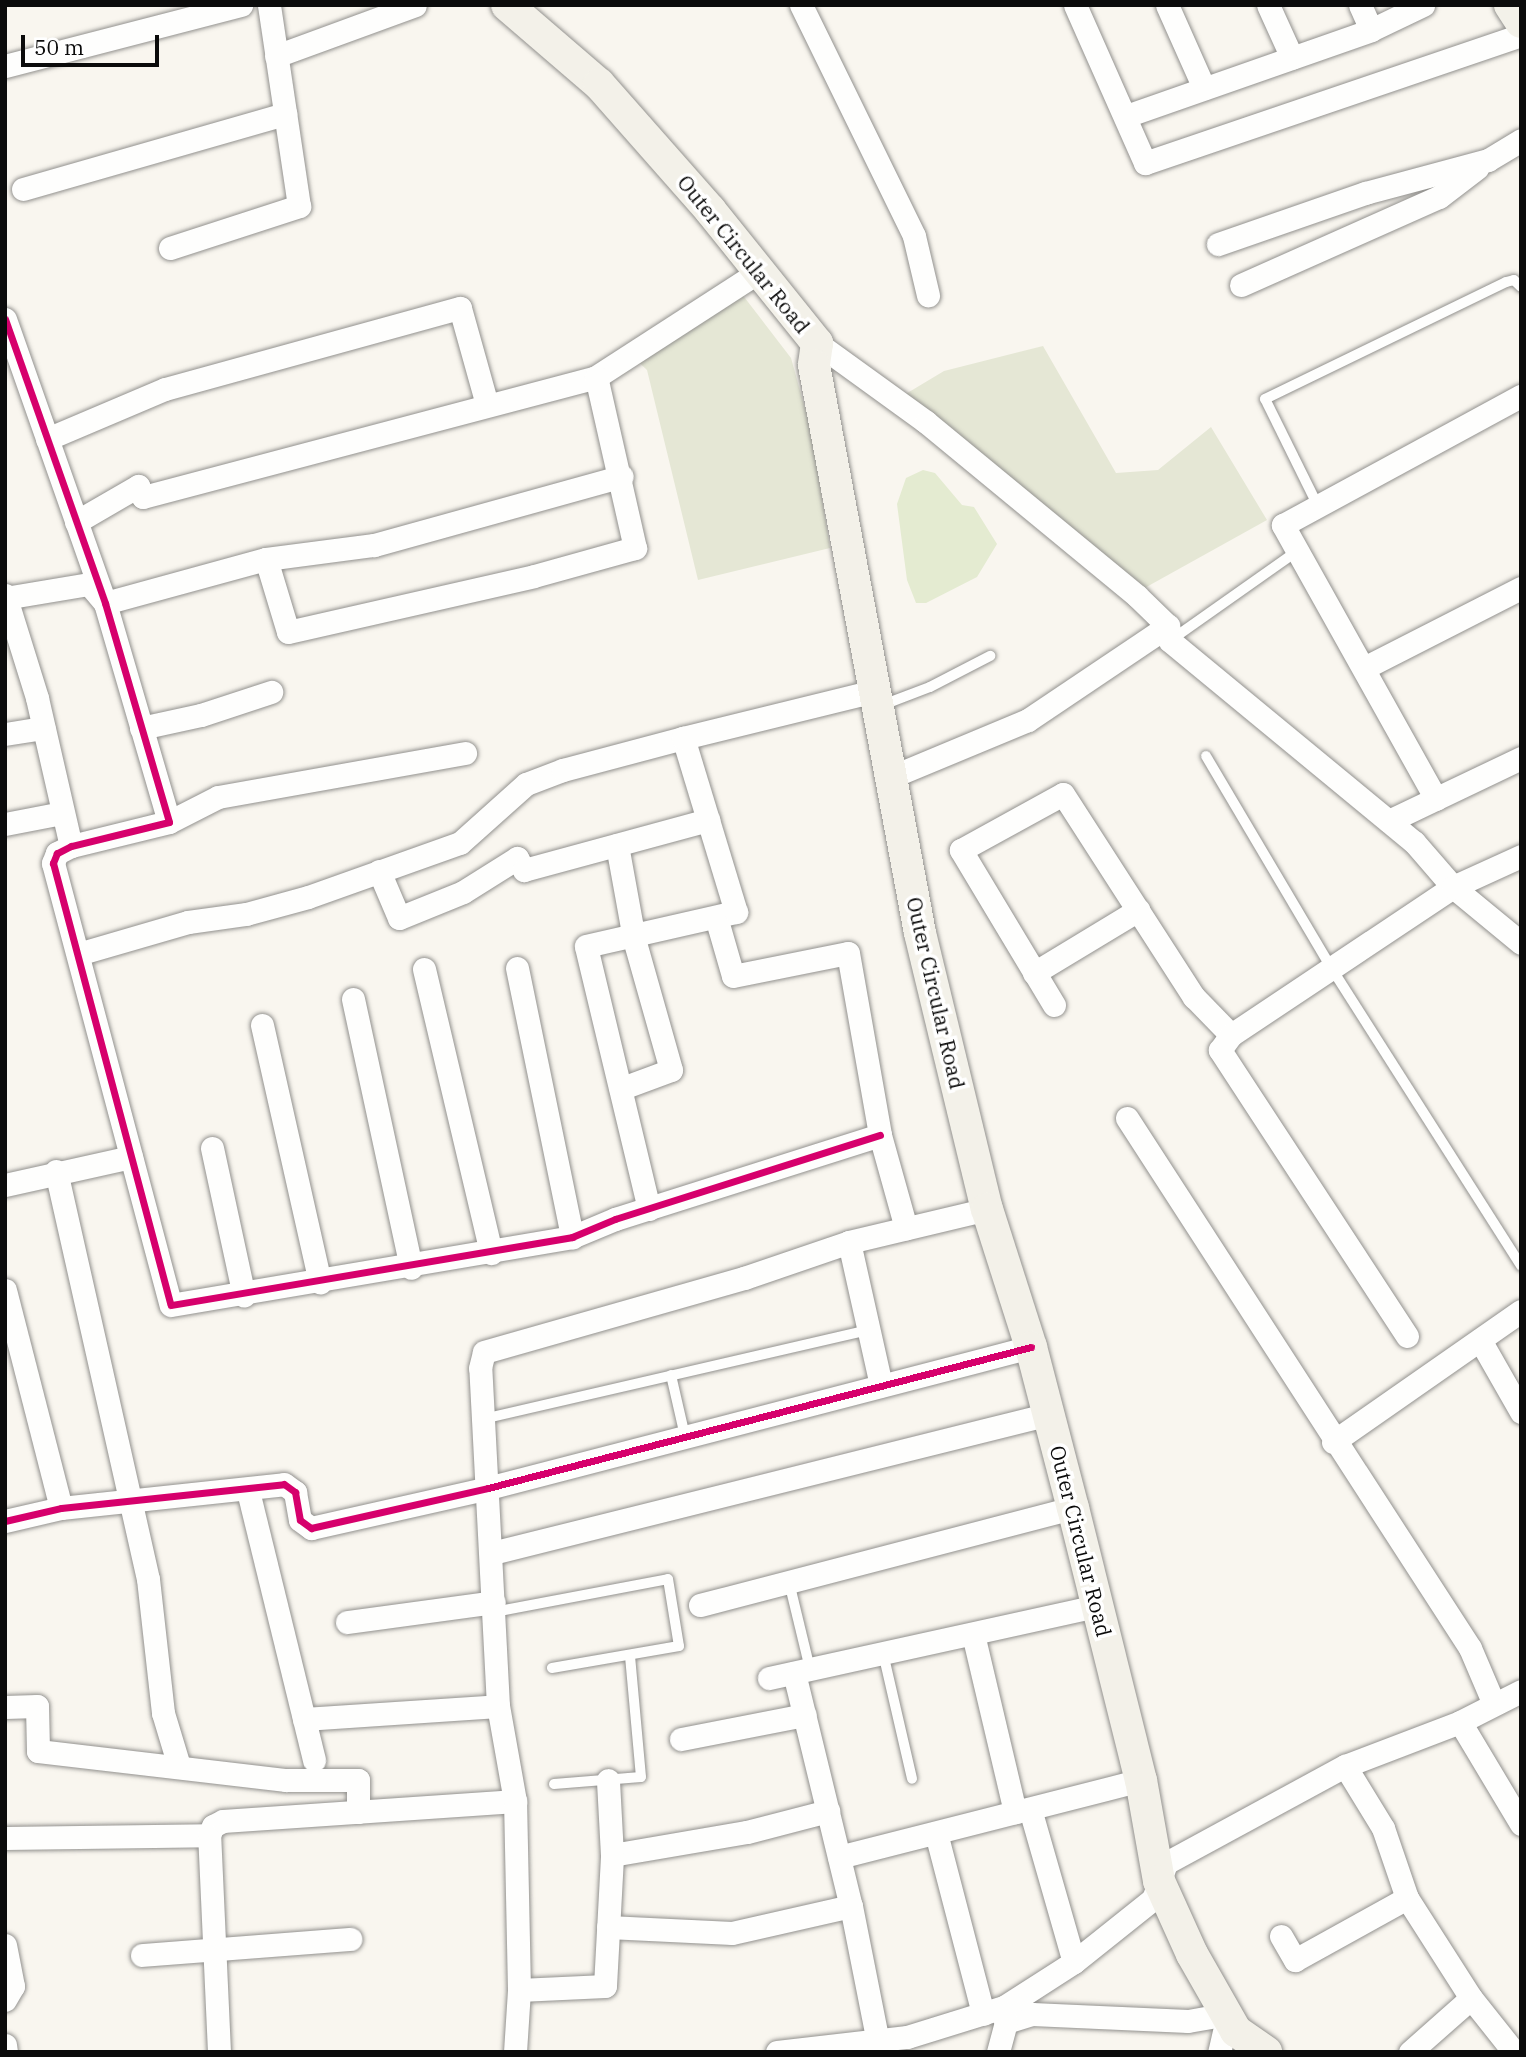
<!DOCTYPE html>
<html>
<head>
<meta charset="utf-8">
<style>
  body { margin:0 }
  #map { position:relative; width:1526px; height:2057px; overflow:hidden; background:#f9f6ef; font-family:"IBM Plex Serif",serif }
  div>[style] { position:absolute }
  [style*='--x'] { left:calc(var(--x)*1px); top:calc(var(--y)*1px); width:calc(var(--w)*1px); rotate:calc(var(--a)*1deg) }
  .green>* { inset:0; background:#e4ebd1 }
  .cemetery>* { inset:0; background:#e5e7d5 }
  .roads { filter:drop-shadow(0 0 2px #92918e) drop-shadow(0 0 2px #92918e) }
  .service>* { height:10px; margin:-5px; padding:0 5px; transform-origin:5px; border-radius:5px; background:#fefefd }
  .minor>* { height:23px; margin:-11.5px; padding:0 11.5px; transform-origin:11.5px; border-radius:11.5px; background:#fefefd }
  .secondary>* { height:32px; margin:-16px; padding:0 16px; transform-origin:16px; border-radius:16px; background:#f3f1e9 }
  .cycleway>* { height:7px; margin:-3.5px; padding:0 3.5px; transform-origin:3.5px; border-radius:3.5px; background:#d6006c }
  span { translate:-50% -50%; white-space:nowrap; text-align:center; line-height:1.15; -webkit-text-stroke:7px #fff; paint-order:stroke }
  .street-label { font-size:21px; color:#0b0b0b }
  .frame { position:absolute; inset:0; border:7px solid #0b0b0b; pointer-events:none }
  .scale { position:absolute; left:21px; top:35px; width:138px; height:32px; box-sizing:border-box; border:4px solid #0b0b0b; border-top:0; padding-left:9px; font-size:21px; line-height:24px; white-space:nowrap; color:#0b0b0b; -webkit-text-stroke:5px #fff; paint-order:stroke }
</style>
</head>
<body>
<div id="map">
  <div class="green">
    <div style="clip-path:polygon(923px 470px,935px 473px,962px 505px,974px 507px,997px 544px,977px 577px,926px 603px,916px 603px,907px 580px,897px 504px,906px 478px)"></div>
  </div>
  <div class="cemetery">
    <div style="clip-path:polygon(738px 289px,791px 358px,811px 430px,830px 548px,698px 580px,647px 370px,631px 355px)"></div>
    <div style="clip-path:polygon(1043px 346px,1116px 473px,1158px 470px,1211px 427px,1267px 520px,1141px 590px,904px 395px,944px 371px)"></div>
  </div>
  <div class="roads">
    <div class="service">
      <div style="--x:1317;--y:504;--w:117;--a:-116.3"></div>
      <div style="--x:1265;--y:399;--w:268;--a:-25.9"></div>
      <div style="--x:1506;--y:282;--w:8;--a:-14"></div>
      <div style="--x:1514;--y:280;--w:10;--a:45"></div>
      <div style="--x:1171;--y:640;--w:154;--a:-35.2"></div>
      <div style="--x:880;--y:706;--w:53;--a:-20.8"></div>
      <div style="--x:930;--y:687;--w:68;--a:-27.3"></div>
      <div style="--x:1206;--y:756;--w:247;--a:59.4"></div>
      <div style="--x:1332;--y:969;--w:352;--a:57.5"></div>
      <div style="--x:671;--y:1375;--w:63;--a:77.1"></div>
      <div style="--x:483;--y:1419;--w:395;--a:-13"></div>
      <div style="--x:789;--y:1582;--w:89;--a:76.4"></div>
      <div style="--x:494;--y:1612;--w:177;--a:-10.7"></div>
      <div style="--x:668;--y:1579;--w:68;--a:80.7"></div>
      <div style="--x:679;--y:1646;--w:129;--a:170.2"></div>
      <div style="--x:883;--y:1653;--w:129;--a:77"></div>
      <div style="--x:554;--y:1784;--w:87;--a:-4.6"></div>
      <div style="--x:641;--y:1777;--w:122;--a:-95.2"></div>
    </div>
    <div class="minor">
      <div style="--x:801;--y:5;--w:257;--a:63.9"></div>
      <div style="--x:914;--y:236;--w:61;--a:76.7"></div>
      <div style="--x:1075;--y:5;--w:173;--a:66.1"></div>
      <div style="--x:1145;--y:163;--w:397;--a:-18.8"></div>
      <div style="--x:1167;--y:5;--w:91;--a:66"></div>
      <div style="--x:1268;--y:5;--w:58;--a:65.6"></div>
      <div style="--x:1360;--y:5;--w:27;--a:66"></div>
      <div style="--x:276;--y:56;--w:148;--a:-20.1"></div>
      <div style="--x:5;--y:66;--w:244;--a:-14.5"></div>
      <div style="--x:1126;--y:116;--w:260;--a:-19.3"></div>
      <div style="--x:1371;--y:30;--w:58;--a:-25.7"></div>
      <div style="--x:23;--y:189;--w:273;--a:-16"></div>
      <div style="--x:1218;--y:244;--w:156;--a:-19.1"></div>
      <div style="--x:1365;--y:193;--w:127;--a:-15"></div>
      <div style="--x:1488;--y:160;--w:39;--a:-31"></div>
      <div style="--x:170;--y:248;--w:136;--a:-18"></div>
      <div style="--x:299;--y:206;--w:203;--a:-98.5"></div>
      <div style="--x:1241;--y:285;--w:217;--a:-24"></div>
      <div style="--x:1439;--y:197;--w:48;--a:-37.3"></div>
      <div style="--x:5;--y:319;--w:301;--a:70.6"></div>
      <div style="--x:105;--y:603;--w:228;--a:73.7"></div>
      <div style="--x:169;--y:822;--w:101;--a:166.2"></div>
      <div style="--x:71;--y:846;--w:16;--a:153"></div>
      <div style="--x:57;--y:853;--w:11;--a:112"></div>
      <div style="--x:53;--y:863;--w:457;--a:75.1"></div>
      <div style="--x:171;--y:1305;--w:407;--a:-9.6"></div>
      <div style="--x:572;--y:1237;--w:47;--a:-22.7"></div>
      <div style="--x:615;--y:1219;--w:278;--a:-17.6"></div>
      <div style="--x:817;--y:343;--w:135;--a:35.9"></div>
      <div style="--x:926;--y:422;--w:273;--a:39.5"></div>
      <div style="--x:1137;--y:596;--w:43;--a:44.1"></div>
      <div style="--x:1168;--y:626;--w:15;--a:82"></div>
      <div style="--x:1170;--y:641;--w:316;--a:39.5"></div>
      <div style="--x:1414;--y:842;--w:60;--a:49.1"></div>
      <div style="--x:1453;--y:887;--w:88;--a:39.5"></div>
      <div style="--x:47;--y:439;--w:128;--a:-23"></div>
      <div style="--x:165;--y:389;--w:306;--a:-15.4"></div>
      <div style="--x:460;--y:308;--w:101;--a:74.4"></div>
      <div style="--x:76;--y:522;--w:72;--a:-30.1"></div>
      <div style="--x:138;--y:486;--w:12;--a:66"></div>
      <div style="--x:143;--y:497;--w:469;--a:-14.8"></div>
      <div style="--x:596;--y:377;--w:195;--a:-32.9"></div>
      <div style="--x:266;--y:559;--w:76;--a:73.2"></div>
      <div style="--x:288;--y:632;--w:252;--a:-12.8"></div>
      <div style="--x:534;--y:576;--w:105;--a:-15.5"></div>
      <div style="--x:635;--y:548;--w:175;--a:-102.8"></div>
      <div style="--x:5;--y:595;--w:108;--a:72.7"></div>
      <div style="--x:37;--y:698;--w:152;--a:77.1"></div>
      <div style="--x:5;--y:598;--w:85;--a:-9.5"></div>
      <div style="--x:89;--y:584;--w:25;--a:50"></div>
      <div style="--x:105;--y:603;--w:167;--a:-15.3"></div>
      <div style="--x:266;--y:559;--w:109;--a:-7.4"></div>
      <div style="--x:374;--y:545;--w:257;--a:-15.5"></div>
      <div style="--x:1364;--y:668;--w:176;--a:-27"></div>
      <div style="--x:141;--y:728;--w:61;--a:-12.2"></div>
      <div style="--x:201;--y:715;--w:74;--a:-18.2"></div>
      <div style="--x:5;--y:734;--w:39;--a:-9"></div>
      <div style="--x:891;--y:777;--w:148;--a:-22.6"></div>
      <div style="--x:1028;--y:720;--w:169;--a:-33.9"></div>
      <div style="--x:1436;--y:799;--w:314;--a:-119.2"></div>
      <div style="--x:1283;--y:525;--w:271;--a:-28.5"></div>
      <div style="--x:1389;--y:821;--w:146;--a:-25.5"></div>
      <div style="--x:169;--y:822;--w:55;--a:-27"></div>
      <div style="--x:218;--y:797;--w:251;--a:-10.1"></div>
      <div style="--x:5;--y:824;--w:58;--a:-10.9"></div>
      <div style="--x:617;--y:845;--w:96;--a:79.7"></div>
      <div style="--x:634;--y:939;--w:136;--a:74.2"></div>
      <div style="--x:671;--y:1070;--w:54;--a:159.6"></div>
      <div style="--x:379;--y:871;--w:51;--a:66.9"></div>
      <div style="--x:399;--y:918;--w:69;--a:-22.1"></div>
      <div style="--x:463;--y:892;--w:64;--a:-32.2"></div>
      <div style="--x:517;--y:858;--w:14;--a:60"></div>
      <div style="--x:524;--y:870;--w:191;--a:-15.2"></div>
      <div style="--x:716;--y:917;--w:61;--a:73.9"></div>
      <div style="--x:733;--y:976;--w:117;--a:-11.3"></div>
      <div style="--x:848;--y:953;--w:185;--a:80"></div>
      <div style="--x:880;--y:1135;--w:97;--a:74.4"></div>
      <div style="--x:78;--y:954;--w:115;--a:-16.2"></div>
      <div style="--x:188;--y:922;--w:59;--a:-7.9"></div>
      <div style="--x:246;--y:914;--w:64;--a:-15.3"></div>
      <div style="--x:308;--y:897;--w:161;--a:-19.6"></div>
      <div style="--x:460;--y:843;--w:89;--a:-41.8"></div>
      <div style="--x:526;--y:784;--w:40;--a:-21"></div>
      <div style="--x:563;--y:770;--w:124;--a:-14.9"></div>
      <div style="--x:517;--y:968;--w:275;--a:78.4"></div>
      <div style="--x:424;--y:969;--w:292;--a:76.7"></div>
      <div style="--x:1034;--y:973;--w:122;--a:-31.2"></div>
      <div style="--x:353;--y:999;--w:275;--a:77.8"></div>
      <div style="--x:1054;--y:1005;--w:181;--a:-121"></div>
      <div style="--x:961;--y:850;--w:116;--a:-28.8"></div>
      <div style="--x:1063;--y:794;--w:242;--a:57.2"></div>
      <div style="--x:1194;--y:997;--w:53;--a:45.8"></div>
      <div style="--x:262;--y:1025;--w:264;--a:77.3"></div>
      <div style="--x:1127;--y:1118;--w:631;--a:57.09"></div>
      <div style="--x:1470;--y:1648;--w:59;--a:66.9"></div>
      <div style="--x:212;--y:1148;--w:151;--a:77.8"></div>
      <div style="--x:56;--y:1171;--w:418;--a:77.3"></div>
      <div style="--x:148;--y:1579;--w:135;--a:83.6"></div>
      <div style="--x:163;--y:1713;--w:55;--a:73.2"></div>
      <div style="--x:5;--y:1185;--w:129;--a:-12.5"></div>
      <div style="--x:649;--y:1209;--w:270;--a:-103.5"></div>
      <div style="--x:586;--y:946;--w:154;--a:-12.8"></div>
      <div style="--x:736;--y:912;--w:182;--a:-106.9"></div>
      <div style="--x:683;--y:738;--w:197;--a:-13.8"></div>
      <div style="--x:849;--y:1242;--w:147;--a:77.4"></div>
      <div style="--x:5;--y:1290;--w:225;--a:75.6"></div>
      <div style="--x:1407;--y:1336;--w:342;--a:-123.2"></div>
      <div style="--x:1220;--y:1050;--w:19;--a:-54"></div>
      <div style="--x:1231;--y:1035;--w:267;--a:-33.7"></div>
      <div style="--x:1453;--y:887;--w:75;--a:-24.5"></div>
      <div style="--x:1480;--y:1340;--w:83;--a:60.3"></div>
      <div style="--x:1333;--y:1442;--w:229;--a:-34.9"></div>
      <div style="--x:248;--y:1491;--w:277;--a:76.2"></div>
      <div style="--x:5;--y:1521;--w:57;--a:-13.1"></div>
      <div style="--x:61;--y:1508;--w:224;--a:-6.1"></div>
      <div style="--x:284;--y:1484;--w:14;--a:36"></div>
      <div style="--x:295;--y:1492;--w:28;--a:80"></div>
      <div style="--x:300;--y:1520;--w:14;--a:36"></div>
      <div style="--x:311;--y:1528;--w:181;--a:-12.7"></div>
      <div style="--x:488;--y:1488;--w:561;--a:-14.56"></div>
      <div style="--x:492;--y:1553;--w:574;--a:-14.01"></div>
      <div style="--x:700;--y:1605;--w:385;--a:-14.6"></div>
      <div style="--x:347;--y:1622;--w:148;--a:-7.7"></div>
      <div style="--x:973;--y:1634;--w:183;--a:76.7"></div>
      <div style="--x:794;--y:1673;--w:240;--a:76.3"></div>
      <div style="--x:851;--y:1906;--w:139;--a:78.8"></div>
      <div style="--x:878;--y:2042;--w:10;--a:101"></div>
      <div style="--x:769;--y:1678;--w:336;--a:-12.4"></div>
      <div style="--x:5;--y:1707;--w:32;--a:-2"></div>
      <div style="--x:37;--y:1706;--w:45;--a:88.7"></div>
      <div style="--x:38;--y:1751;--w:250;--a:6.7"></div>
      <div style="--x:286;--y:1780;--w:72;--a:0"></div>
      <div style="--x:358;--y:1780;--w:32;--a:90"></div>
      <div style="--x:304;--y:1719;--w:194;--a:-3.8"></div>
      <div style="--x:1460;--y:1722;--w:119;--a:59.1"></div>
      <div style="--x:681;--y:1739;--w:126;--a:-11"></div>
      <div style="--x:1345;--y:1766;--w:73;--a:58.5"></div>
      <div style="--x:1383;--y:1828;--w:74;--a:71.1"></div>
      <div style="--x:1407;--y:1898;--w:119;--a:57.4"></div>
      <div style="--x:1471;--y:1998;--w:69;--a:51.5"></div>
      <div style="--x:1030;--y:1809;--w:159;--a:74"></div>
      <div style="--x:936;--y:1833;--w:187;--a:75.4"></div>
      <div style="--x:5;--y:1838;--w:204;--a:-0.8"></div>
      <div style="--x:612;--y:1855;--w:137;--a:-9.7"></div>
      <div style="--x:747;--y:1832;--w:84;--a:-14.5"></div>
      <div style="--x:839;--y:1857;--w:312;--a:-14.3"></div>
      <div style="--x:608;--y:1927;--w:124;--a:2.8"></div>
      <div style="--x:732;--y:1933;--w:122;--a:-12.8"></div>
      <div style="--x:1281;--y:1936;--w:28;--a:60"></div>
      <div style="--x:1295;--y:1960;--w:128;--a:-29"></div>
      <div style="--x:5;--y:1945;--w:42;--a:79"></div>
      <div style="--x:13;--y:1986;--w:16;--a:120"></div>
      <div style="--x:142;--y:1955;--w:209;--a:-4.4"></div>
      <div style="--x:519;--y:1990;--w:86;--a:-2.7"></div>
      <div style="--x:605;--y:1986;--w:131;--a:-86.9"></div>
      <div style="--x:612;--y:1855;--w:75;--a:-93.1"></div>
      <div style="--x:1006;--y:2022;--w:27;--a:-17"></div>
      <div style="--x:1032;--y:2014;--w:156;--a:2.6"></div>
      <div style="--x:1188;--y:2021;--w:41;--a:-9.9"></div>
      <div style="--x:1228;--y:2014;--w:39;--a:103"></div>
      <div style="--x:5;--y:2045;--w:7;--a:82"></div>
      <div style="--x:219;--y:2052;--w:217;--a:-92.6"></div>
      <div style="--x:209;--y:1835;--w:10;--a:-66"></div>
      <div style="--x:213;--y:1826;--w:11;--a:-27"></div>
      <div style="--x:223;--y:1821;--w:293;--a:-3.9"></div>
      <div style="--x:515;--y:2052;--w:62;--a:-86.3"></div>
      <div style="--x:519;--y:1990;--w:189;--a:-91.2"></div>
      <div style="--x:515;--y:1801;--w:97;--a:-100.1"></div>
      <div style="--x:498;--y:1706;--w:338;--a:-93"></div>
      <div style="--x:480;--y:1368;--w:16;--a:-76"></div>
      <div style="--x:484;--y:1352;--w:270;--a:-15.9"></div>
      <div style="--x:744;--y:1278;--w:111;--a:-18.9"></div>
      <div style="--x:849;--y:1242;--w:142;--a:-13.4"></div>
      <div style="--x:777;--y:2052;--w:131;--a:-6.6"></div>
      <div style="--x:907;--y:2037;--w:102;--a:-17.2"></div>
      <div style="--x:1004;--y:2007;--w:83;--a:-32.7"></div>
      <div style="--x:1074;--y:1962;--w:101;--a:-38.6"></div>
      <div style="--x:1153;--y:1899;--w:38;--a:-70"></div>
      <div style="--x:1166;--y:1863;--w:204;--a:-28.5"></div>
      <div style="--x:1345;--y:1766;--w:123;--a:-20.9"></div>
      <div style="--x:1460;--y:1722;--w:68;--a:-26.9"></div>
      <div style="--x:998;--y:2052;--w:31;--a:-75"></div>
      <div style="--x:1006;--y:2022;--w:14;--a:-115"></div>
      <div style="--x:1410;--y:2052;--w:81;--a:-41.5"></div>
    </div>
    <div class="secondary">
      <div style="--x:507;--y:5;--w:121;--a:40.7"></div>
      <div style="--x:599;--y:84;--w:168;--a:48.6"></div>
      <div style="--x:710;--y:210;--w:171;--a:51.2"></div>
      <div style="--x:817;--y:343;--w:22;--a:98"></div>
      <div style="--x:814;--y:365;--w:578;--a:79.43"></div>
      <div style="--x:920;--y:933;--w:284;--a:76.4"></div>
      <div style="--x:987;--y:1209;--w:145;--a:72.3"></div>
      <div style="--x:1031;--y:1347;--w:166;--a:75.4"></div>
      <div style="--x:1073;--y:1508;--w:280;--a:76"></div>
      <div style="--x:1141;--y:1780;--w:103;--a:79.9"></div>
      <div style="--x:1159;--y:1881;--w:80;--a:65.7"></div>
      <div style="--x:1192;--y:1954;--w:89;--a:60.3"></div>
      <div style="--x:1236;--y:2031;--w:37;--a:35"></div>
      <div style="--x:1510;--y:5;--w:20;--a:57"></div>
    </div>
  </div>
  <div class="cycleway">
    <div style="--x:5;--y:319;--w:301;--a:70.6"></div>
    <div style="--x:105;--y:603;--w:228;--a:73.7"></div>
    <div style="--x:169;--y:822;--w:101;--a:166.2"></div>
    <div style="--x:71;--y:846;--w:16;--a:153"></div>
    <div style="--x:57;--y:853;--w:11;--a:112"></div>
    <div style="--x:53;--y:863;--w:457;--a:75.1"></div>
    <div style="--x:171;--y:1305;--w:407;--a:-9.6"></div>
    <div style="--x:572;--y:1237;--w:47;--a:-22.7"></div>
    <div style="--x:615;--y:1219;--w:278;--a:-17.6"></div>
    <div style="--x:5;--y:1521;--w:57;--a:-13.1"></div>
    <div style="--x:61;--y:1508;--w:224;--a:-6.1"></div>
    <div style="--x:284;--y:1484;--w:14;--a:36"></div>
    <div style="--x:295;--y:1492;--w:28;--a:80"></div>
    <div style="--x:300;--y:1520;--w:14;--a:36"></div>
    <div style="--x:311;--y:1528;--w:181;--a:-12.7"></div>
    <div style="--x:488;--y:1488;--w:561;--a:-14.56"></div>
  </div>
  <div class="street-label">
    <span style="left:744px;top:254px;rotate:51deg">Outer Circular Road</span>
    <span style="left:936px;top:993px;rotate:77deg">Outer Circular Road</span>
    <span style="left:1081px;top:1541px;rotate:76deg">Outer Circular Road</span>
  </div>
  <div class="frame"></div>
  <div class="scale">50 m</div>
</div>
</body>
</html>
